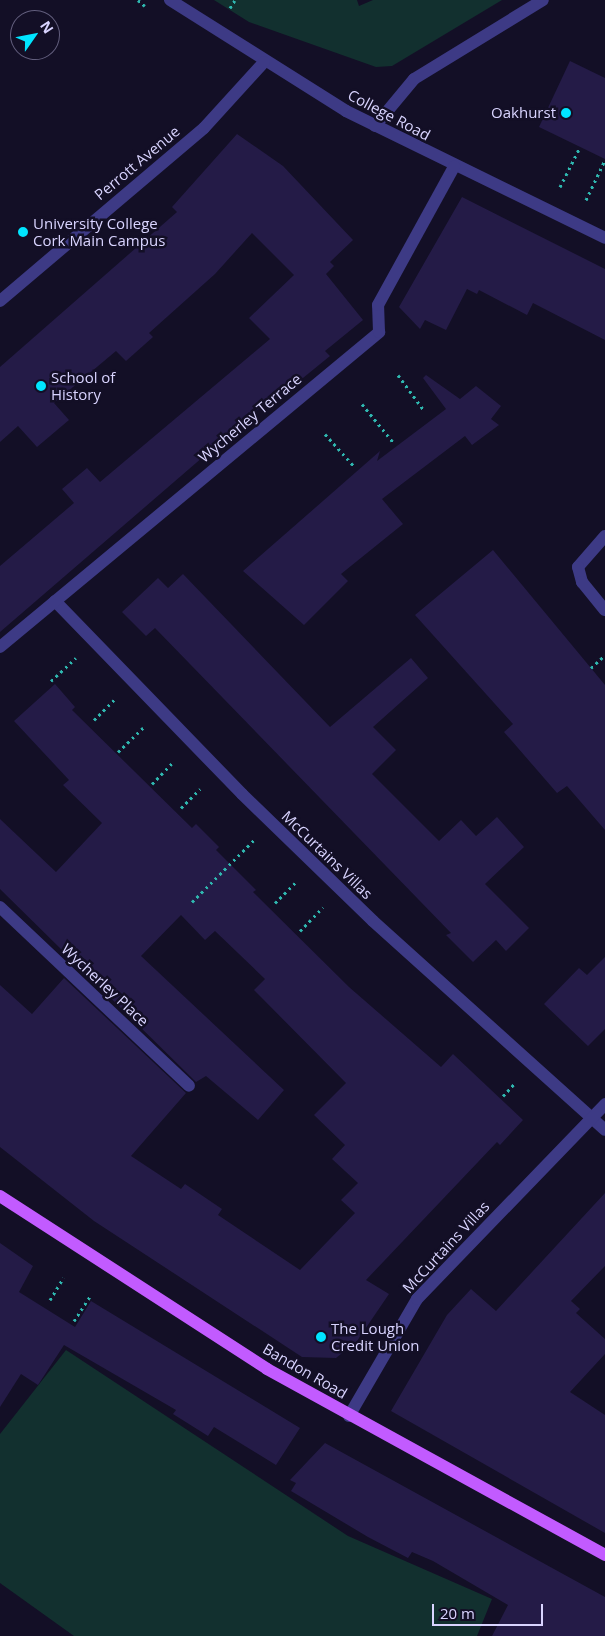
<!DOCTYPE html>
<html>
<head>
<meta charset="utf-8">
<style>
  body { margin:0 }
  #map { position:relative; width:605px; height:1636px; overflow:hidden; background:#130f26; font-family:"Open Sans",sans-serif }
  div>[style] { position:absolute }
  [style*='--x'] { left:calc(var(--x)*1px); top:calc(var(--y)*1px); width:calc(var(--w)*1px); rotate:calc(var(--a)*1deg) }
  .green>* { inset:0; background:#12302f }
  .building>* { inset:0; background:#241b47 }
  .path>* { height:3px; margin-top:-1.5px; transform-origin:0; background:repeating-linear-gradient(90deg,#2fb8b0 0 2.5px,transparent 0 6.5px) }
  .minor>* { height:12px; margin:-6px; padding:0 6px; transform-origin:6px; border-radius:6px; background:#3d3a85 }
  .major>* { height:12px; margin:-6px; padding:0 6px; transform-origin:6px; border-radius:6px; background:#c25bff }
  .dots>* { width:14px; height:14px; translate:-50% -50%; box-sizing:border-box; border:2px solid #130f26; border-radius:50% }
  span { translate:-50% -50%; white-space:nowrap; text-align:center; line-height:1.15; -webkit-text-stroke:5px #130f26; paint-order:stroke }
  .poi-label { font-size:15px; color:#d9d4ff }
  .right { translate:-100% -50%; text-align:right }
  .left { translate:0 -50%; text-align:left }
  .street-label { font-size:15px; color:#d9d4ff }
  .north { position:absolute; left:10px; top:10px; width:50px; height:50px; box-sizing:border-box; background:#130f26; border:1px solid #625e7d; border-radius:50%; rotate:57deg; font-size:14px; font-weight:700; line-height:20px; text-align:center; color:#d9d4ff }
  .north::after { content:''; display:block; margin:auto; width:18px; height:22px; background:#00e5ff; clip-path:polygon(50% 0,100% 100%,50% 72%,0 100%) }
  .scale { position:absolute; left:432px; top:1604px; width:111px; height:22px; box-sizing:border-box; border:2px solid #d9d4ff; border-top:0; padding-left:6px; font-size:15px; line-height:18px; white-space:nowrap; color:#d9d4ff; -webkit-text-stroke:4px #130f26; paint-order:stroke }
</style>
</head>
<body>
<div id="map">
  <div class="green">
    <div style="clip-path:polygon(214px 0,357px 0,359px 6px,373px 0,502px 0,392px 66px,376px 67px,249px 22px)"></div>
    <div style="clip-path:polygon(66px 1350px,348px 1536px,492px 1599px,477px 1636px,74px 1636px,0 1583px,0 1434px)"></div>
  </div>
  <div class="building">
    <div style="clip-path:polygon(570px 61px,605px 78px,605px 159px,539px 127px)"></div>
    <div style="clip-path:polygon(237px 134px,283px 166px,353px 240px,330px 262px,334px 266px,326px 274px,363px 320px,325px 351px,330px 356px,271px 404px,268px 401px,0 632px,0 566px,74px 503px,62px 489px,87px 468px,100px 482px,270px 339px,249px 318px,294px 275px,252px 233px,215px 274px,149px 333px,153px 337px,126px 361px,116px 351px,54px 403px,69px 420px,37px 447px,18px 426px,0 442px,0 367px,177px 212px,172px 207px)"></div>
    <div style="clip-path:polygon(462px 197px,605px 269px,605px 340px,533px 303px,527px 315px,479px 290px,477px 294px,467px 289px,446px 330px,425px 320px,420px 329px,399px 307px)"></div>
    <div style="clip-path:polygon(426px 375px,460px 399px,476px 386px,501px 406px,491px 419px,499px 425px,472px 445px,465px 436px,382px 499px,403px 524px,341px 574px,348px 581px,304px 625px,243px 571px,380px 451px,377px 461px,446px 409px,423px 378px)"></div>
    <div style="clip-path:polygon(493px 550px,605px 685px,605px 830px,567px 786px,557px 793px,504px 732px,513px 724px,415px 615px)"></div>
    <div style="clip-path:polygon(183px 574px,330px 727px,411px 658px,428px 678px,373px 727px,396px 750px,372px 774px,439px 841px,461px 820px,476px 836px,497px 817px,524px 847px,485px 884px,529px 928px,506px 951px,496px 940px,473px 962px,446px 935px,451px 933px,155px 628px,146px 636px,122px 612px,158px 578px,168px 588px)"></div>
    <div style="clip-path:polygon(55px 684px,75px 707px,72px 710px,192px 828px,196px 824px,219px 847px,216px 850px,256px 890px,253px 892px,349px 987px,441px 1067px,453px 1054px,523px 1120px,500px 1145px,497px 1142px,366px 1280px,389px 1294px,357px 1341px,336px 1358px,302px 1357px,94px 1221px,0 1147px,0 985px,32px 1014px,64px 978px,186px 1093px,131px 1156px,181px 1189px,185px 1184px,222px 1209px,218px 1215px,300px 1270px,355px 1213px,341px 1200px,358px 1183px,332px 1159px,345px 1145px,314px 1115px,346px 1083px,254px 990px,265px 979px,215px 931px,205px 940px,181px 915px,141px 956px,284px 1090px,258px 1120px,206px 1076px,196px 1082px,0 889px,0 819px,56px 872px,102px 823px,63px 785px,69px 780px,14px 721px)"></div>
    <div style="clip-path:polygon(605px 957px,605px 1029px,588px 1046px,544px 1004px,579px 968px,587px 975px)"></div>
    <div style="clip-path:polygon(605px 1193px,605px 1266px,571px 1301px,580px 1309px,576px 1313px,605px 1339px,605px 1354px,570px 1392px,605px 1415px,605px 1533px,391px 1411px,447px 1315px,471px 1289px,496px 1311px)"></div>
    <div style="clip-path:polygon(0 1243px,33px 1266px,19px 1292px,75px 1327px,91px 1301px,300px 1428px,276px 1465px,214px 1427px,208px 1436px,173px 1414px,176px 1410px,64px 1345px,38px 1385px,21px 1374px,0 1407px)"></div>
    <div style="clip-path:polygon(325px 1443px,605px 1597px,605px 1636px,492px 1636px,508px 1605px,433px 1561px,412px 1552px,408px 1558px,368px 1537px,291px 1491px,296px 1483px,290px 1480px)"></div>
  </div>
  <div class="path">
    <div style="--x:138;--y:0;--w:9;--a:41"></div>
    <div style="--x:230;--y:8;--w:9;--a:-58"></div>
    <div style="--x:560;--y:187;--w:45;--a:-63.4"></div>
    <div style="--x:586;--y:200;--w:44;--a:-64.6"></div>
    <div style="--x:398;--y:375;--w:42;--a:53.7"></div>
    <div style="--x:362;--y:404;--w:49;--a:50.8"></div>
    <div style="--x:325;--y:434;--w:42;--a:47.9"></div>
    <div style="--x:591;--y:668;--w:19;--a:-43"></div>
    <div style="--x:51;--y:681;--w:34;--a:-43"></div>
    <div style="--x:94;--y:720;--w:30;--a:-45"></div>
    <div style="--x:118;--y:752;--w:35;--a:-44"></div>
    <div style="--x:152;--y:784;--w:32;--a:-46"></div>
    <div style="--x:181;--y:808;--w:27;--a:-45"></div>
    <div style="--x:192;--y:902;--w:88;--a:-45"></div>
    <div style="--x:275;--y:903;--w:30;--a:-45"></div>
    <div style="--x:300;--y:931;--w:33;--a:-46"></div>
    <div style="--x:503;--y:1096;--w:18;--a:-47"></div>
    <div style="--x:50;--y:1300;--w:26;--a:-59"></div>
    <div style="--x:74;--y:1321;--w:31;--a:-57"></div>
  </div>
  <div class="minor">
    <div style="--x:170;--y:0;--w:208;--a:32.2"></div>
    <div style="--x:346;--y:111;--w:288;--a:26.1"></div>
    <div style="--x:375;--y:126;--w:61;--a:-50.3"></div>
    <div style="--x:414;--y:79;--w:151;--a:-31.5"></div>
    <div style="--x:0;--y:301;--w:267;--a:-40.3"></div>
    <div style="--x:204;--y:128;--w:89;--a:-47.7"></div>
    <div style="--x:605;--y:536;--w:41;--a:131.1"></div>
    <div style="--x:578;--y:567;--w:16;--a:75"></div>
    <div style="--x:582;--y:582;--w:36;--a:51"></div>
    <div style="--x:55;--y:601;--w:269;--a:45.9"></div>
    <div style="--x:242;--y:794;--w:182;--a:44.1"></div>
    <div style="--x:373;--y:921;--w:312;--a:42"></div>
    <div style="--x:0;--y:647;--w:493;--a:-39.7"></div>
    <div style="--x:379;--y:332;--w:27;--a:-92"></div>
    <div style="--x:378;--y:305;--w:158;--a:-61.2"></div>
    <div style="--x:0;--y:907;--w:260;--a:43.4"></div>
    <div style="--x:349;--y:1416;--w:135;--a:-59.8"></div>
    <div style="--x:417;--y:1299;--w:271;--a:-46"></div>
  </div>
  <div class="major">
    <div style="--x:0;--y:1196;--w:318;--a:32.9"></div>
    <div style="--x:267;--y:1369;--w:386;--a:28.8"></div>
  </div>
  <div class="dots">
    <div style="left:566px;top:113px;background:#00e5ff"></div>
    <div style="left:23px;top:232px;background:#00e5ff"></div>
    <div style="left:41px;top:386px;background:#00e5ff"></div>
    <div style="left:321px;top:1337px;background:#00e5ff"></div>
  </div>
  <div class="poi-label">
    <span class="right" style="left:556px;top:113px">Oakhurst</span>
    <span class="left" style="left:33px;top:232px">University College<br>Cork Main Campus</span>
    <span class="left" style="left:51px;top:386px">School of<br>History</span>
    <span class="left" style="left:331px;top:1337px">The Lough<br>Credit Union</span>
  </div>
  <div class="street-label">
    <span style="left:389px;top:115px;rotate:28deg">College Road</span>
    <span style="left:137px;top:163px;rotate:-40deg">Perrott Avenue</span>
    <span style="left:250px;top:418px;rotate:-40deg">Wycherley Terrace</span>
    <span style="left:327px;top:855px;rotate:44deg">McCurtains Villas</span>
    <span style="left:105px;top:985px;rotate:43deg">Wycherley Place</span>
    <span style="left:446px;top:1247px;rotate:-47deg">McCurtains Villas</span>
    <span style="left:305px;top:1371px;rotate:30deg">Bandon Road</span>
  </div>
  <div class="north">N</div>
  <div class="scale">20 m</div>
</div>
</body>
</html>
